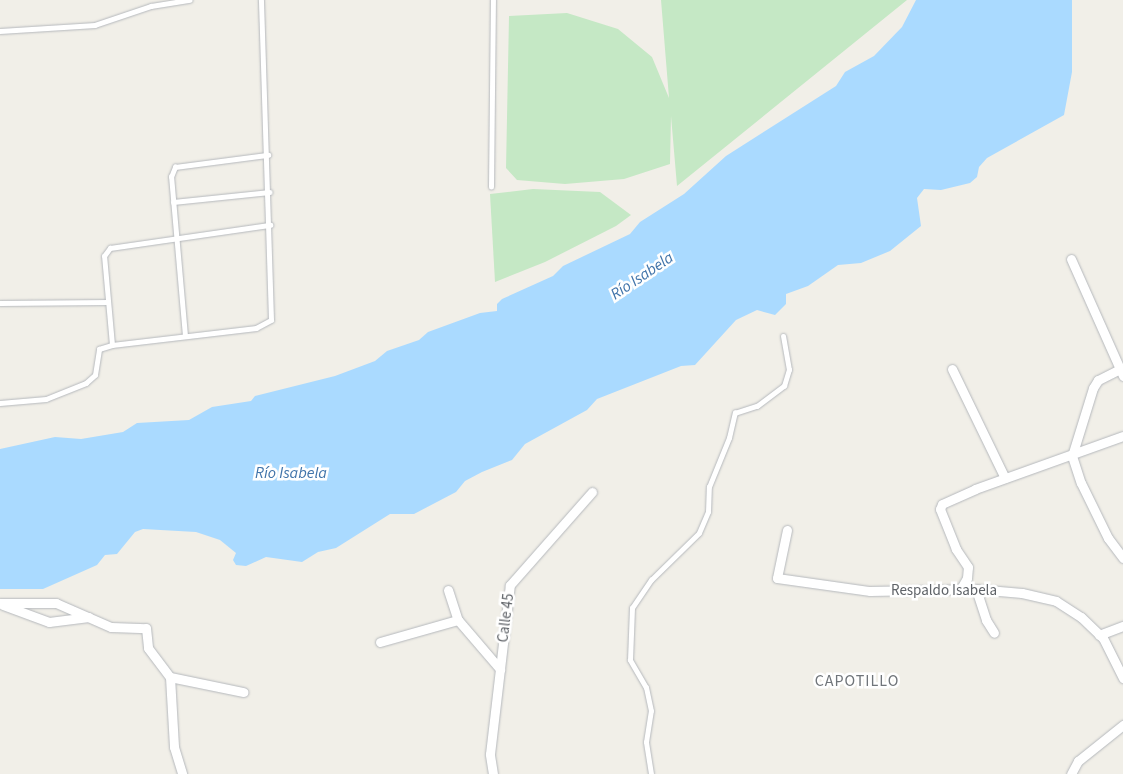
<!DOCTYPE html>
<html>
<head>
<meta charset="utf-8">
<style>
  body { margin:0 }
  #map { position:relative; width:1123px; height:774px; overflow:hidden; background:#f1efe8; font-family:"Source Sans 3",sans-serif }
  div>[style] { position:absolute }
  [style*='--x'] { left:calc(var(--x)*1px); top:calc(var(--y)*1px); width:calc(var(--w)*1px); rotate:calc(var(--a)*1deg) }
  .green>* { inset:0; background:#c5e8c5 }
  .water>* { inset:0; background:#aadaff }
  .roads { filter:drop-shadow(0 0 1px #b5b8bc) drop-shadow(0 0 1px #b5b8bc) }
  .service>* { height:4.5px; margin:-2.25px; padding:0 2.25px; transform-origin:2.25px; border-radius:2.25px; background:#fff }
  .minor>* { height:9px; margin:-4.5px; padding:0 4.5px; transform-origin:4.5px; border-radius:4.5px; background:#fff }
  span { translate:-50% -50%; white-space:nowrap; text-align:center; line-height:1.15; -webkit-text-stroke:5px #fff; paint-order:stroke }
  .street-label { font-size:15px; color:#5f6368 }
  .water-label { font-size:16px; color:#4174aa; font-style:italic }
  .neighbourhood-label { font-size:16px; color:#70757a; letter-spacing:1px }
</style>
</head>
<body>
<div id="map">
  <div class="green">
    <div style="clip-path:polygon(661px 0,907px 0,677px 186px,671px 116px,670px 164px,624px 179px,565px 184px,517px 180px,506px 168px,509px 16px,567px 13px,618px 29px,652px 57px,669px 98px)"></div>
    <div style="clip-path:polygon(533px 189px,600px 192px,631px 215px,616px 226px,545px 262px,495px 282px,490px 194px)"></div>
  </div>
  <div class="water">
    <div style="clip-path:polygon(916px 0,1072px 0,1072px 72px,1064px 115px,987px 158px,979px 167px,977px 177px,970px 183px,941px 190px,924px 189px,917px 198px,921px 226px,890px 251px,861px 263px,838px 265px,808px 286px,786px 294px,786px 304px,775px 315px,757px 310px,736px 320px,695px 365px,681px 366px,597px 399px,587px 410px,525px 444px,512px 460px,482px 472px,465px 481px,456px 492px,414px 514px,390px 514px,336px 548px,318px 552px,302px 562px,266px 557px,246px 566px,236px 565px,233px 560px,236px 553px,220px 540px,196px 532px,143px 529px,135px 532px,117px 554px,105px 555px,97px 565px,43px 589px,0 589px,0 449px,55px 437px,81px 439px,123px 432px,137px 423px,189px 420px,212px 407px,251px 401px,255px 396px,335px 376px,375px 361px,387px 351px,419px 340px,428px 332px,480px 313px,497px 311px,497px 304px,502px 299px,553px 276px,563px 266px,630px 234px,640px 222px,684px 194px,726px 156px,836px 86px,845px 72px,874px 56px,902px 27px)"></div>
  </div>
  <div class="roads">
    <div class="service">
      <div style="--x:0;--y:31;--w:95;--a:-3.6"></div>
      <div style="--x:95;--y:25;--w:59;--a:-18.7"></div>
      <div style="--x:151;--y:6;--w:39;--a:-9"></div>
      <div style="--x:491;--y:187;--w:187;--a:-89.4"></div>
      <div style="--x:173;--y:202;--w:97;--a:-5.9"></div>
      <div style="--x:0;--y:303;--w:108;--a:-0.5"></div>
      <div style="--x:185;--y:336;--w:160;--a:-95"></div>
      <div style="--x:171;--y:177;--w:11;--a:-68"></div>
      <div style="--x:175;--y:167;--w:94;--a:-7.4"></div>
      <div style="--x:112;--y:345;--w:89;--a:-95.1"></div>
      <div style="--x:104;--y:256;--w:10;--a:-53"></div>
      <div style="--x:110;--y:248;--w:162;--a:-8.2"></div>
      <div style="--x:0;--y:403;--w:46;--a:-5"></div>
      <div style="--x:46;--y:399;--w:43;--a:-21.8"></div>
      <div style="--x:86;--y:383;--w:12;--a:-42"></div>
      <div style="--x:95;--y:375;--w:26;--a:-81"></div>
      <div style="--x:99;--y:349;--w:14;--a:-17"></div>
      <div style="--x:112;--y:345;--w:145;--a:-6.7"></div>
      <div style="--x:256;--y:328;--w:17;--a:-28"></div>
      <div style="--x:271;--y:320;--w:320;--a:-91.8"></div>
      <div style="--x:651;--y:774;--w:32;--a:-99"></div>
      <div style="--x:646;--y:742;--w:31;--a:-81"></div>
      <div style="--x:651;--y:711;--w:24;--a:-102"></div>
      <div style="--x:646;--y:688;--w:32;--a:-120"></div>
      <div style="--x:630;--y:660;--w:52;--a:-87.8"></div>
      <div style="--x:632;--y:608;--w:34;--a:-56"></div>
      <div style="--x:651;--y:580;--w:67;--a:-44.4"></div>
      <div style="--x:699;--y:533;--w:23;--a:-67"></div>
      <div style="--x:708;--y:512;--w:25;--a:-88"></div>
      <div style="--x:709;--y:487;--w:53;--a:-67.8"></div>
      <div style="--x:729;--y:438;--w:26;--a:-77"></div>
      <div style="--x:735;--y:413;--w:23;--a:-18"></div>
      <div style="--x:757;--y:406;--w:34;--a:-37"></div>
      <div style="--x:784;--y:386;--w:17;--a:-73"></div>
      <div style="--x:789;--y:370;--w:34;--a:-100"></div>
    </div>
    <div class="minor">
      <div style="--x:1071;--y:259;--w:128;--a:66"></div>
      <div style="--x:952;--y:369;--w:121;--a:64.1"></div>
      <div style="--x:1120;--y:369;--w:25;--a:153"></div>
      <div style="--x:1098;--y:380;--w:9;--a:122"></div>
      <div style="--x:1093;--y:388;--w:71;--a:107.2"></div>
      <div style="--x:1072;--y:456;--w:28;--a:72"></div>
      <div style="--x:1081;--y:483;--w:61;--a:63.9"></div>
      <div style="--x:1108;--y:538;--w:25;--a:53"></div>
      <div style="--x:787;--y:530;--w:49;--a:101.8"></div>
      <div style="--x:777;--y:578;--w:94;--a:8"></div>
      <div style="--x:870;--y:591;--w:106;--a:-1.1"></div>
      <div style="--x:976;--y:589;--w:46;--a:5"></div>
      <div style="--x:1022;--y:593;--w:35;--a:13"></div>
      <div style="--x:1056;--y:601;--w:30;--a:33"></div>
      <div style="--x:1081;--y:617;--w:30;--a:44"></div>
      <div style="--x:1103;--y:638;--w:45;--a:63.4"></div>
      <div style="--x:976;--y:589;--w:33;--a:72"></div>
      <div style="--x:986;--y:620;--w:15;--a:58"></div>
      <div style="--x:448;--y:590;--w:32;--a:72"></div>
      <div style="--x:960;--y:590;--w:14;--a:-60"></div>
      <div style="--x:967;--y:578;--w:11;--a:-85"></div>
      <div style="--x:968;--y:567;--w:22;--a:-124"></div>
      <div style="--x:956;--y:549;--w:43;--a:-111.8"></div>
      <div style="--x:940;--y:509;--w:5;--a:-68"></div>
      <div style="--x:942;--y:504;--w:36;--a:-24"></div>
      <div style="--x:975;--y:489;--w:157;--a:-19.7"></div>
      <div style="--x:0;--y:603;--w:56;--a:0"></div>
      <div style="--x:56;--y:603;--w:60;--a:23.6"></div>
      <div style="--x:111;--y:627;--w:35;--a:2"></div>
      <div style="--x:146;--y:628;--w:20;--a:84"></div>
      <div style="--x:148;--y:648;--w:36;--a:53"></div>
      <div style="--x:170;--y:677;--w:70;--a:86.7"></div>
      <div style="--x:174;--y:747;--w:28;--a:73"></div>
      <div style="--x:3;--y:605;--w:49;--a:20.3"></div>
      <div style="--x:49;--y:622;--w:40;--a:-7.1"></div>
      <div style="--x:1099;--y:635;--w:26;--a:-21"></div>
      <div style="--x:380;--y:642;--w:81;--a:-15.8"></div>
      <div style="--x:458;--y:620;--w:65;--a:49.4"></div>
      <div style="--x:170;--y:677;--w:75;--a:11.6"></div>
      <div style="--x:493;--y:774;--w:20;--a:-99"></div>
      <div style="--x:490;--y:754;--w:170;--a:-83.3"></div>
      <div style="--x:510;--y:585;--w:124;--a:-48.6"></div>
      <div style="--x:1071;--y:774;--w:15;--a:-62"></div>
      <div style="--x:1078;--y:761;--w:58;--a:-38.7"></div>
    </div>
  </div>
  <div class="street-label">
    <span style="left:944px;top:591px">Respaldo Isabela</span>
    <span style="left:506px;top:618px;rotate:-83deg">Calle 45</span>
  </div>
  <div class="water-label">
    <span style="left:642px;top:276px;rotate:-34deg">Río Isabela</span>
    <span style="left:291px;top:473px">Río Isabela</span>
  </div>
  <div class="neighbourhood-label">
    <span style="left:857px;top:681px">CAPOTILLO</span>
  </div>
</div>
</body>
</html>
